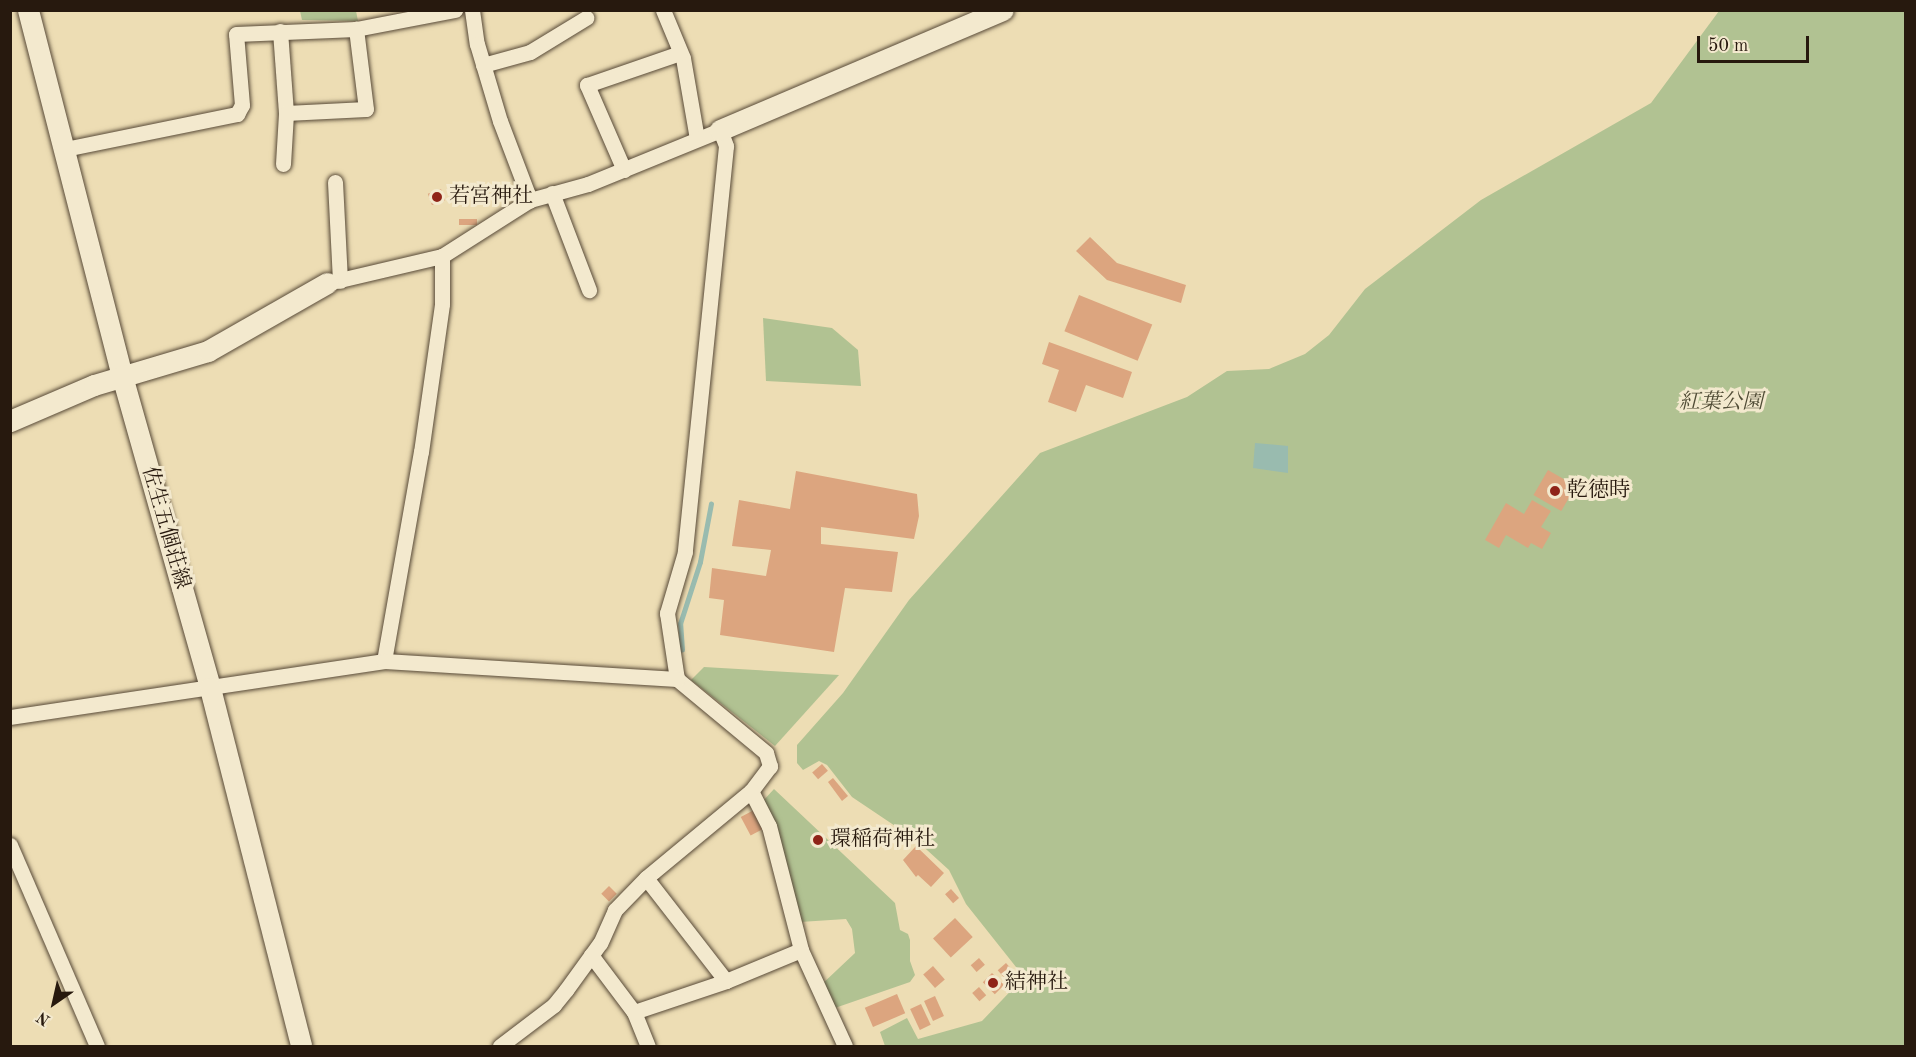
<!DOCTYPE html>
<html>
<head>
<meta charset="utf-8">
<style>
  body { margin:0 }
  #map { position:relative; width:1916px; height:1057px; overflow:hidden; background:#edddb4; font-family:"Old Standard TT","Noto Serif JP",serif }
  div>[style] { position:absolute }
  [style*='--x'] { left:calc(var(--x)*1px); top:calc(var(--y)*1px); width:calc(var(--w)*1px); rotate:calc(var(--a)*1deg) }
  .green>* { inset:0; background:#b1c292 }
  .water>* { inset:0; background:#99bbaf }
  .stream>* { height:4.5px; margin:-2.25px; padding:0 2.25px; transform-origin:2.25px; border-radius:2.25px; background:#99bbaf }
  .building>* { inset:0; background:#dca57f; transform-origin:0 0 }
  .roads { filter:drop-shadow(0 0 2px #584a38) drop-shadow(0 0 2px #584a38) }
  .street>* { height:15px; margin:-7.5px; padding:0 7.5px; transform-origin:7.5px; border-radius:7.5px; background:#f3e9ce }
  .secondary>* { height:21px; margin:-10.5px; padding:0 10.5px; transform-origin:10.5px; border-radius:10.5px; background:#f3e9ce }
  .dots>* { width:16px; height:16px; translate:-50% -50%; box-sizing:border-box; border:3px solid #f3e9ce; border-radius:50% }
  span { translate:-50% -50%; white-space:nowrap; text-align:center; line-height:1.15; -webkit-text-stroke:6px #f3e9ce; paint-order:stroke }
  .poi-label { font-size:21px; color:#27190e }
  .left { translate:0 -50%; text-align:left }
  .park-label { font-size:21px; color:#504c36; font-style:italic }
  .street-label { font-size:21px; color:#27190e }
  .frame { position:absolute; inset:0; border:12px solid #27190e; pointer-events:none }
  .north { position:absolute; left:24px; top:973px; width:60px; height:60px; -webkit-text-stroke:4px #f3e9ce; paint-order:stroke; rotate:214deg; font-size:16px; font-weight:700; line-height:24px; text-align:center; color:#27190e }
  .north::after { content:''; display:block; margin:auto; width:21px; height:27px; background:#27190e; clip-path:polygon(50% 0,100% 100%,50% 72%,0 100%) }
  .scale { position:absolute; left:1697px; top:36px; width:112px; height:27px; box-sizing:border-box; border:3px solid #27190e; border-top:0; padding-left:8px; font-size:18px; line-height:21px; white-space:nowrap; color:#27190e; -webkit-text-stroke:4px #f3e9ce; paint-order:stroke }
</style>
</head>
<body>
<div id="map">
  <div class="green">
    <div style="clip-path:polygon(300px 11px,356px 11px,358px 21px,302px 20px)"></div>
    <div style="clip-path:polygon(1719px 11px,1905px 11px,1905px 1046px,885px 1046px,880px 1032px,907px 1018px,918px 1039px,982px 1021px,1024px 977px,966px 904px,949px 870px,916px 840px,852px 797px,827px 765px,819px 761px,803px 770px,797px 763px,797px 745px,843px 693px,909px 600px,1040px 453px,1187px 397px,1227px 371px,1269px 369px,1305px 354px,1329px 335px,1365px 289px,1481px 200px,1651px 103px)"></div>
    <div style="clip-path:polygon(763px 318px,832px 328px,858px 350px,861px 386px,766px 381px)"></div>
    <div style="clip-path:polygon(704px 667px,839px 675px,775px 746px,691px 680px)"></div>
    <div style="clip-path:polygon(774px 789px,895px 903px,900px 930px,908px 934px,910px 940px,910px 961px,915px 975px,910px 982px,832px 1009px,820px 986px,855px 953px,852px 929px,846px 919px,800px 922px,762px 802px)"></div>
  </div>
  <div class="water">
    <div style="clip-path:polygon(1255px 443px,1288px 446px,1288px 473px,1253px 468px)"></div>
  </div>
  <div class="stream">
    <div style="--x:682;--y:650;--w:26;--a:-94"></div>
    <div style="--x:680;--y:624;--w:65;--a:-72.1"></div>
    <div style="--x:700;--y:562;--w:59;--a:-79.3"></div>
  </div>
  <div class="building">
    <div style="left:462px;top:182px;width:15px;height:12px;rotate:67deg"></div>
    <div style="left:441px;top:189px;width:12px;height:14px;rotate:70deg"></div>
    <div style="left:477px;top:219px;width:6px;height:18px;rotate:90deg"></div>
    <div style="clip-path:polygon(1090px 237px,1117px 263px,1186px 285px,1181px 303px,1107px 280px,1076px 251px)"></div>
    <div style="left:1079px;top:295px;width:79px;height:39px;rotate:22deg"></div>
    <div style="clip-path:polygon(1049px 342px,1132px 372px,1123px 398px,1086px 385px,1076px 412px,1048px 402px,1059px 370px,1042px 364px)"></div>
    <div style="left:1548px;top:470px;width:32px;height:29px;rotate:30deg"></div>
    <div style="clip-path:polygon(796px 471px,917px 494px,919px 516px,914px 539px,821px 527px,821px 544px,898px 552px,892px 592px,845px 588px,834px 652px,720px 635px,724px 600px,709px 598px,712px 568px,766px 576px,771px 550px,732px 546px,739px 500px,790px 509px)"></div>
    <div style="clip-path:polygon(1532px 500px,1551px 511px,1541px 527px,1551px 533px,1542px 549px,1531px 543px,1528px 548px,1506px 535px,1499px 548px,1485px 540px,1506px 503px,1524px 514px)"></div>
    <div style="left:822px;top:764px;width:9px;height:13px;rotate:49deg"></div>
    <div style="clip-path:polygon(833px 778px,848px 796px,842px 801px,828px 782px)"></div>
    <div style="left:754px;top:810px;width:21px;height:15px;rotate:62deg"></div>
    <div style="clip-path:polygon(916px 846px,944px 873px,931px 887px,918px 875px,916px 877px,903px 860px)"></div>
    <div style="left:609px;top:886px;width:11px;height:11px;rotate:45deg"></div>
    <div style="left:951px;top:889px;width:12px;height:8px;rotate:48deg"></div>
    <div style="left:955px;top:918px;width:26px;height:30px;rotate:47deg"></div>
    <div style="left:979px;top:958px;width:9px;height:11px;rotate:49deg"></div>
    <div style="left:1006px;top:963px;width:11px;height:11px;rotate:49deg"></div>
    <div style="left:933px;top:966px;width:18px;height:13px;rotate:49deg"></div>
    <div style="left:992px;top:973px;width:17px;height:13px;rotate:45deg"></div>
    <div style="left:979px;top:987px;width:11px;height:9px;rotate:49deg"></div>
    <div style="left:897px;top:994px;width:21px;height:35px;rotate:67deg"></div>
    <div style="left:935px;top:996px;width:22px;height:12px;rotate:66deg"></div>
    <div style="left:921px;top:1004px;width:23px;height:12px;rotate:65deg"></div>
  </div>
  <div class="roads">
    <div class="street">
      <div style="--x:472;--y:10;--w:34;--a:82"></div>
      <div style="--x:477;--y:44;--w:80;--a:73.4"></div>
      <div style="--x:500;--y:121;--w:85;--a:69.2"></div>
      <div style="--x:663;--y:10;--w:52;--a:67.4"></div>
      <div style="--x:683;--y:58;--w:82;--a:80.2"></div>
      <div style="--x:280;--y:31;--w:82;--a:85.8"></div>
      <div style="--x:483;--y:65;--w:49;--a:-15.5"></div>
      <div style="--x:530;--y:52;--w:66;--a:-31.3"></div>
      <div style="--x:65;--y:149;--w:176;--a:-11.5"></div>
      <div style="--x:237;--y:114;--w:10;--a:-61"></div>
      <div style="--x:242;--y:105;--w:71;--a:-94.8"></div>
      <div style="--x:236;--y:34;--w:120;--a:-2.4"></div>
      <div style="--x:356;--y:29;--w:101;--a:-10.9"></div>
      <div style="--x:283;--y:164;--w:51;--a:-86.6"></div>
      <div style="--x:286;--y:113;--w:80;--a:-2.9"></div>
      <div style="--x:366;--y:109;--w:81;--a:-97.1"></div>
      <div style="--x:624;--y:170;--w:93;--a:-113.5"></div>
      <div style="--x:587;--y:85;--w:98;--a:-19"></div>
      <div style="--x:335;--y:182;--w:99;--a:87.1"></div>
      <div style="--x:552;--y:193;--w:104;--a:69.1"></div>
      <div style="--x:327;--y:283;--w:118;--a:-13.2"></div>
      <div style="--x:442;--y:256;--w:104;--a:-32.5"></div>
      <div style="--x:530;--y:200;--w:60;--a:-15.4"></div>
      <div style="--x:588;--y:184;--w:143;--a:-22.2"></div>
      <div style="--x:720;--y:130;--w:17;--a:69"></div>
      <div style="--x:726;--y:146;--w:408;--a:95.8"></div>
      <div style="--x:685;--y:552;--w:64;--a:106.4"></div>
      <div style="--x:667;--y:613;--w:67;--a:81.4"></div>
      <div style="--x:677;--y:679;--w:116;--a:39.7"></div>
      <div style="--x:766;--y:753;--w:14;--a:73"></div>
      <div style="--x:770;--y:766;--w:31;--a:127"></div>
      <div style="--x:751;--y:791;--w:136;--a:140.4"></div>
      <div style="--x:646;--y:878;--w:45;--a:134.1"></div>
      <div style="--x:615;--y:910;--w:36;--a:114"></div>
      <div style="--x:600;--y:943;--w:58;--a:125.9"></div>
      <div style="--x:566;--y:990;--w:19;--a:129"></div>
      <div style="--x:554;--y:1005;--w:68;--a:142.8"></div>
      <div style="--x:384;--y:661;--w:212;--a:-80"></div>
      <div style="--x:421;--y:452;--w:149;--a:-81.9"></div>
      <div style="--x:442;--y:304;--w:48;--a:-90"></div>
      <div style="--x:10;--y:717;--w:378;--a:-8.5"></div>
      <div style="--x:384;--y:661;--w:294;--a:3.5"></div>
      <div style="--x:751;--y:791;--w:39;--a:63"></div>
      <div style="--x:769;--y:826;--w:128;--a:75.5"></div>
      <div style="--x:801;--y:950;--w:106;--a:65.4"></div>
      <div style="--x:10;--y:845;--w:219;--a:66.6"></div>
      <div style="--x:591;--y:955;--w:71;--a:53"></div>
      <div style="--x:634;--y:1012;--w:37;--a:68"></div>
      <div style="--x:726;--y:981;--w:81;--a:-22.5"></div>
      <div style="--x:634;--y:1012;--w:97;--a:-18.6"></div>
      <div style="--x:726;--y:981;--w:130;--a:-127.8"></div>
    </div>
    <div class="secondary">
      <div style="--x:28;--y:10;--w:378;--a:75.6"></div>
      <div style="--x:122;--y:376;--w:324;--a:74.2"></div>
      <div style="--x:210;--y:688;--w:369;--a:75.7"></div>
      <div style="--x:720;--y:130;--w:307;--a:-23"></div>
      <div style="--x:10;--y:421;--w:91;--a:-23.2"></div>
      <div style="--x:94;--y:385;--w:119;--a:-16.6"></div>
      <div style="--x:208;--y:351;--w:137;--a:-29.7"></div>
    </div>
  </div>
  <div class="dots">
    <div style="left:437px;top:197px;background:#8f2418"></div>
    <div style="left:1555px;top:491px;background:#8f2418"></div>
    <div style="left:818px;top:840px;background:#8f2418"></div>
    <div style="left:993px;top:983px;background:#8f2418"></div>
  </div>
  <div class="poi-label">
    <span class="left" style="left:449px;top:197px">若宮神社</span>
    <span class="left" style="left:1567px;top:491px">乾徳時</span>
    <span class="left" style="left:830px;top:840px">環稲荷神社</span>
    <span class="left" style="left:1005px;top:983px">結神社</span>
  </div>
  <div class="park-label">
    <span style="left:1721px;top:403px">紅葉公園</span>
  </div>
  <div class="street-label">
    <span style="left:165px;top:528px;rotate:74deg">佐生五個荘線</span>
  </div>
  <div class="frame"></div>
  <div class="north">N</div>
  <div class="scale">50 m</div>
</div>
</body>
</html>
